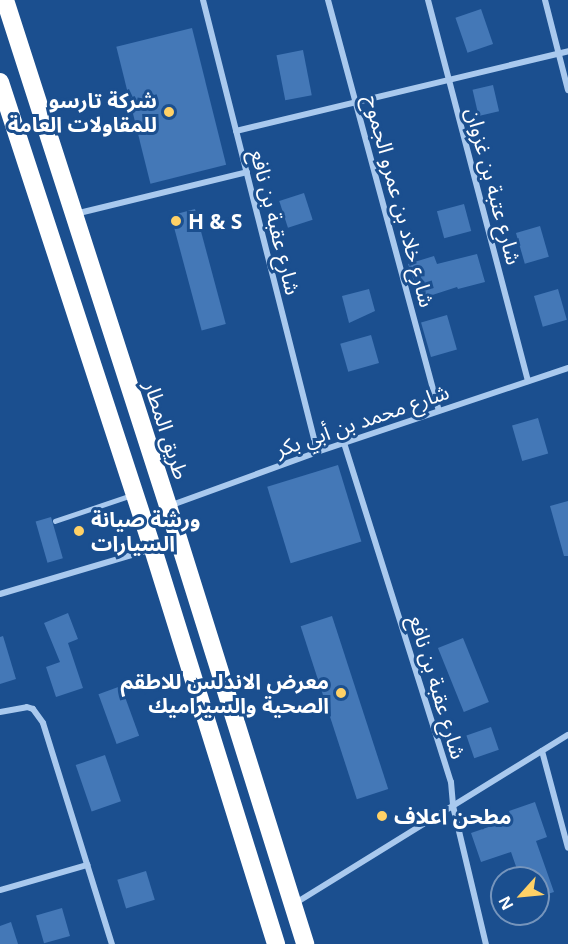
<!DOCTYPE html>
<html>
<head>
<meta charset="utf-8">
<style>
  body { margin:0 }
  #map { position:relative; width:568px; height:944px; overflow:hidden; background:#1b4f8f; font-family:"Open Sans","Noto Sans Arabic",sans-serif }
  div>[style] { position:absolute }
  [style*='--x'] { left:calc(var(--x)*1px); top:calc(var(--y)*1px); width:calc(var(--w)*1px); rotate:calc(var(--a)*1deg) }
  .building>* { inset:0; background:#4478b7; transform-origin:0 0 }
  .lane>* { height:4.5px; margin:-2.25px; padding:0 2.25px; transform-origin:2.25px; border-radius:2.25px; background:#a9c9ee }
  .street>* { height:6px; margin:-3px; padding:0 3px; transform-origin:3px; border-radius:3px; background:#a9c9ee }
  .highway>* { height:18px; margin:-9px; padding:0 9px; transform-origin:9px; border-radius:9px; background:#fff }
  .dots>* { width:16px; height:16px; translate:-50% -50%; box-sizing:border-box; border:3px solid #1b4f8f; border-radius:50% }
  span { translate:-50% -50%; white-space:nowrap; text-align:center; line-height:1.15; -webkit-text-stroke:6px #1b4f8f; paint-order:stroke }
  .poi-label { font-size:21px; color:#fff; font-weight:700 }
  .right { translate:-100% -50%; text-align:right }
  .left { translate:0 -50%; text-align:left }
  .street-label { font-size:21px; color:#fff }
  .north { position:absolute; left:490px; top:866px; width:60px; height:60px; box-sizing:border-box; background:#1b4f8f; border:2px solid #7695bc; border-radius:50%; rotate:243deg; font-size:16px; font-weight:700; line-height:24px; text-align:center; color:#fff }
  .north::after { content:''; display:block; margin:auto; width:21px; height:27px; background:#ffd166; clip-path:polygon(50% 0,100% 100%,50% 72%,0 100%) }
</style>
</head>
<body>
<div id="map">
  <div class="building">
    <div style="left:481px;top:9px;width:37px;height:27px;rotate:71deg"></div>
    <div style="left:192px;top:28px;width:141px;height:78px;rotate:76deg"></div>
    <div style="left:303px;top:50px;width:46px;height:27px;rotate:79deg"></div>
    <div style="left:493px;top:85px;width:27px;height:21px;rotate:77deg"></div>
    <div style="left:304px;top:193px;width:28px;height:26px;rotate:72deg"></div>
    <div style="left:464px;top:204px;width:28px;height:28px;rotate:75deg"></div>
    <div style="left:195px;top:209px;width:119px;height:25px;rotate:75deg"></div>
    <div style="left:540px;top:226px;width:32px;height:25px;rotate:74deg"></div>
    <div style="clip-path:polygon(477px 254px,485px 282px,458px 289px,457px 287px,420px 299px,408px 264px,434px 256px,437px 264px)"></div>
    <div style="clip-path:polygon(369px 289px,375px 311px,349px 323px,342px 296px)"></div>
    <div style="left:558px;top:289px;width:32px;height:25px;rotate:74deg"></div>
    <div style="left:447px;top:315px;width:36px;height:27px;rotate:74deg"></div>
    <div style="left:371px;top:335px;width:29px;height:32px;rotate:74deg"></div>
    <div style="left:538px;top:418px;width:37px;height:27px;rotate:74deg"></div>
    <div style="left:338px;top:465px;width:80px;height:74px;rotate:73deg"></div>
    <div style="clip-path:polygon(568px 501px,568px 556px,564px 556px,550px 506px)"></div>
    <div style="left:51px;top:517px;width:43px;height:16px;rotate:74deg"></div>
    <div style="clip-path:polygon(68px 613px,78px 639px,68px 643px,83px 688px,56px 697px,46px 667px,60px 662px,44px 623px)"></div>
    <div style="left:332px;top:616px;width:182px;height:33px;rotate:72deg"></div>
    <div style="clip-path:polygon(3px 636px,16px 679px,0 684px,0 637px)"></div>
    <div style="left:463px;top:638px;width:69px;height:27px;rotate:68deg"></div>
    <div style="left:121px;top:686px;width:53px;height:24px;rotate:70deg"></div>
    <div style="left:491px;top:727px;width:24px;height:26px;rotate:71deg"></div>
    <div style="left:105px;top:755px;width:49px;height:31px;rotate:71deg"></div>
    <div style="clip-path:polygon(535px 802px,547px 837px,536px 841px,554px 892px,538px 897px,538px 878px,520px 878px,511px 852px,481px 862px,471px 833px,512px 819px,509px 811px)"></div>
    <div style="left:146px;top:871px;width:30px;height:30px;rotate:73deg"></div>
    <div style="left:62px;top:908px;width:29px;height:27px;rotate:74deg"></div>
    <div style="clip-path:polygon(11px 922px,18px 944px,0 944px,0 926px)"></div>
  </div>
  <div class="lane">
    <div style="--x:55;--y:521;--w:81;--a:-18.7"></div>
  </div>
  <div class="street">
    <div style="--x:203;--y:0;--w:466;--a:75.8"></div>
    <div style="--x:328;--y:0;--w:425;--a:74.9"></div>
    <div style="--x:428;--y:0;--w:394;--a:75.3"></div>
    <div style="--x:545;--y:0;--w:93;--a:75.7"></div>
    <div style="--x:236;--y:131;--w:342;--a:-13.5"></div>
    <div style="--x:75;--y:214;--w:177;--a:-13.7"></div>
    <div style="--x:344;--y:443;--w:355;--a:72.5"></div>
    <div style="--x:451;--y:782;--w:24;--a:85"></div>
    <div style="--x:453;--y:806;--w:142;--a:76.6"></div>
    <div style="--x:169;--y:506;--w:158;--a:-20"></div>
    <div style="--x:317;--y:452;--w:265;--a:-18.5"></div>
    <div style="--x:0;--y:594;--w:159;--a:-16.5"></div>
    <div style="--x:0;--y:712;--w:27;--a:-10"></div>
    <div style="--x:27;--y:707;--w:6;--a:18"></div>
    <div style="--x:33;--y:709;--w:17;--a:54"></div>
    <div style="--x:43;--y:723;--w:232;--a:72.7"></div>
    <div style="--x:542;--y:751;--w:100;--a:75"></div>
    <div style="--x:0;--y:890;--w:91;--a:-16"></div>
    <div style="--x:294;--y:904;--w:322;--a:-31.7"></div>
  </div>
  <div class="highway">
    <div style="--x:5;--y:0;--w:532;--a:72.14"></div>
    <div style="--x:168;--y:506;--w:459;--a:72.6"></div>
    <div style="--x:0;--y:82;--w:491;--a:71.9"></div>
    <div style="--x:153;--y:549;--w:414;--a:72.7"></div>
  </div>
  <div class="dots">
    <div style="left:169px;top:112px;background:#ffd166"></div>
    <div style="left:176px;top:221px;background:#ffd166"></div>
    <div style="left:79px;top:531px;background:#ffd166"></div>
    <div style="left:341px;top:693px;background:#ffd166"></div>
    <div style="left:382px;top:816px;background:#ffd166"></div>
  </div>
  <div class="poi-label">
    <span class="right" style="left:157px;top:112px">شركة تارسو<br>للمقاولات العامة</span>
    <span class="left" style="left:188px;top:221px">H &amp; S</span>
    <span class="left" style="left:91px;top:531px">ورشة صيانة<br>السيارات</span>
    <span class="right" style="left:329px;top:693px">معرض الاندلس للاطقم<br>الصحية والسيراميك</span>
    <span class="left" style="left:394px;top:816px">مطحن اعلاف</span>
  </div>
  <div class="street-label">
    <span style="left:494px;top:186px;rotate:75deg">شارع عتبة بن غزوان</span>
    <span style="left:400px;top:201px;rotate:75deg">شارع خلاد بن عمرو الجموح</span>
    <span style="left:276px;top:222px;rotate:76deg">شارع عقبة بن نافع</span>
    <span style="left:362px;top:420px;rotate:-19deg">شارع محمد بن أبي بكر</span>
    <span style="left:167px;top:430px;rotate:72deg">طريق المطار</span>
    <span style="left:438px;top:687px;rotate:73deg">شارع عقبة بن نافع</span>
  </div>
  <div class="north">N</div>
</div>
</body>
</html>
